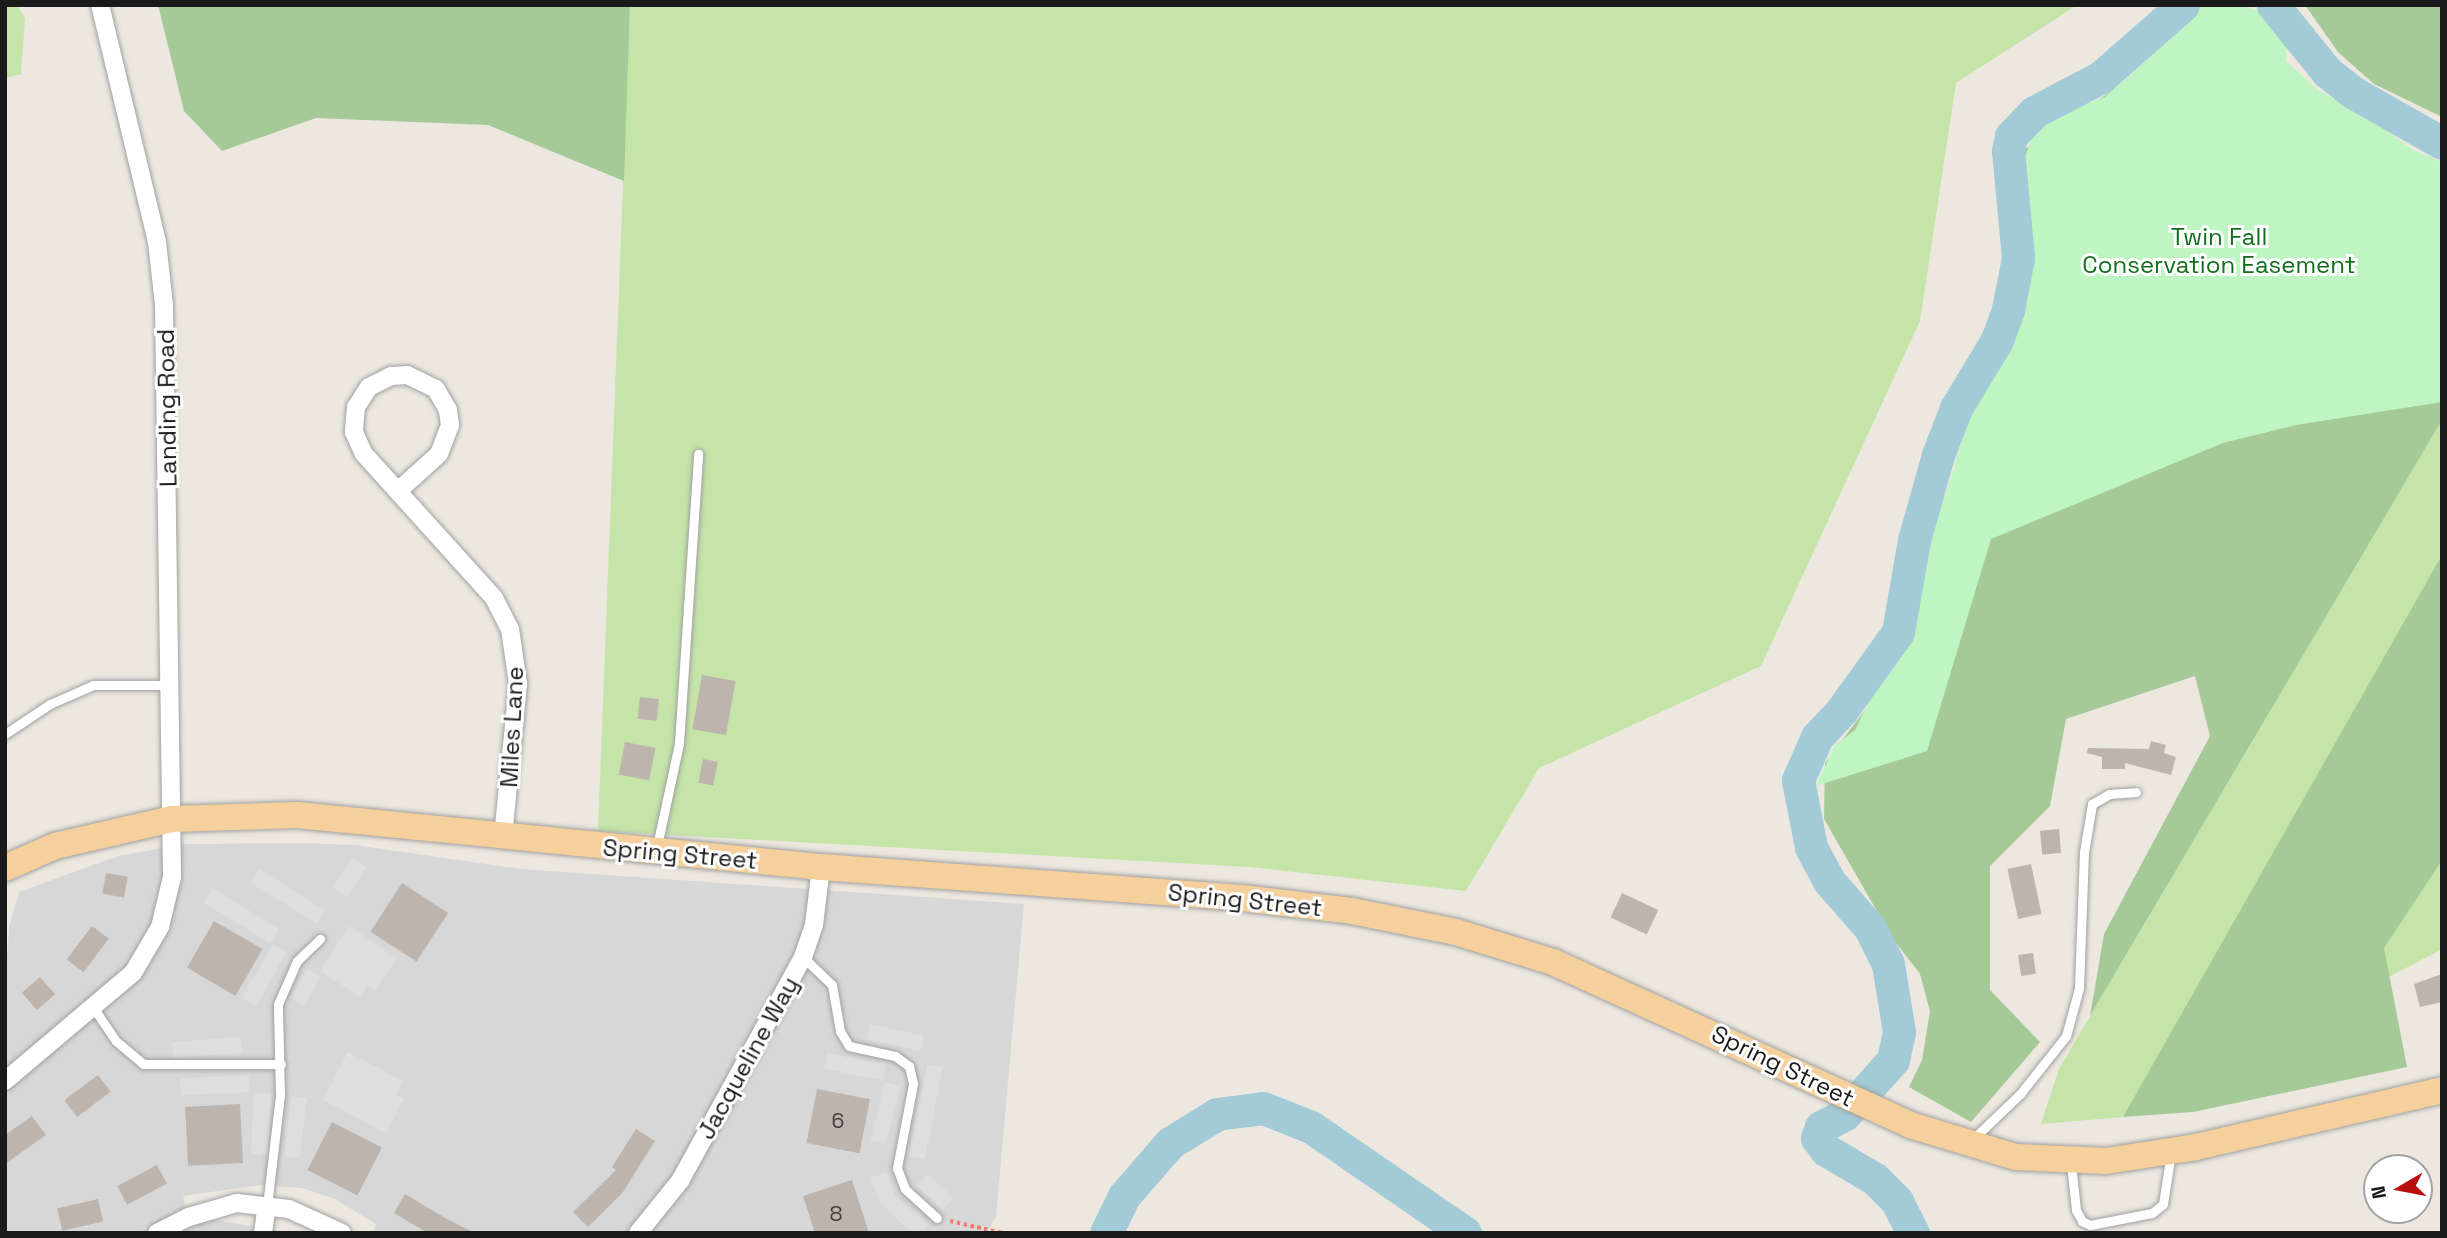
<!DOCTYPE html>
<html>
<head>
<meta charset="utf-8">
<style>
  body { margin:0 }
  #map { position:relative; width:2447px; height:1238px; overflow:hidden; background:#ece8e0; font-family:"Space Grotesk",sans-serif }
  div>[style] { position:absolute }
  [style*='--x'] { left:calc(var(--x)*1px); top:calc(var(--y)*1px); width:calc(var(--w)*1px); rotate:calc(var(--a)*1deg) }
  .residential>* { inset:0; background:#d8d7d7 }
  .grass>* { inset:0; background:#c4e4a8 }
  .forest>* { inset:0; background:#a5c997 }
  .park>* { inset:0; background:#bef5c3 }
  .parking>* { inset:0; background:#dedede; transform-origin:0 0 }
  .river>* { height:33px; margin:-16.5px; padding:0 16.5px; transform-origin:16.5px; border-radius:16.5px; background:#a3cad7 }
  .building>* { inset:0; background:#bcb4ad; transform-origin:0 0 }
  .path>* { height:3.5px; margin-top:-1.75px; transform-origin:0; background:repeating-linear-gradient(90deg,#f07d6d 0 3.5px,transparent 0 7px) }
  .roads { filter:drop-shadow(0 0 2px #a1a1a1) drop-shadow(0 0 2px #a1a1a1) }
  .lane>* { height:9px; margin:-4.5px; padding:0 4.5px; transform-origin:4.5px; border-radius:4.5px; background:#fff }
  .street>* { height:18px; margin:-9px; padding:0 9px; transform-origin:9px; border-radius:9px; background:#fff }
  .primary>* { height:26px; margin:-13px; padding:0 13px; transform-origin:13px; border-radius:13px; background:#f5d09c }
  span { translate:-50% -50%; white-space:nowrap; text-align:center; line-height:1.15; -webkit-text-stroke:6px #fff; paint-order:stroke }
  .number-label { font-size:21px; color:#42403f }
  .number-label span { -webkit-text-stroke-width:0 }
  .park-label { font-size:24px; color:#116f1b }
  .street-label { font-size:24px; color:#1a1a1a }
  .frame { position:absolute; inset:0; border:7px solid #1a1a1a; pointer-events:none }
  .north { position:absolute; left:2363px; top:1154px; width:70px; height:70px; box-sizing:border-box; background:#fff; border:2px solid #a3a3a3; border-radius:50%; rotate:260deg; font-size:19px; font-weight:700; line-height:28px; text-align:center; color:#1a1a1a }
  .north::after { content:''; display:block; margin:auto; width:24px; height:32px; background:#b90f0c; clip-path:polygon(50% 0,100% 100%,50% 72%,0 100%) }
</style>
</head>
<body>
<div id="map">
  <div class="residential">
    <div style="clip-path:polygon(300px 843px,355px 845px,521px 869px,1024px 904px,996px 1216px,987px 1233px,373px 1233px,376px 1224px,335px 1199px,302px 1188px,260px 1185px,183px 1196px,190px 1227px,211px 1219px,291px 1233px,5px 1233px,5px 990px,9px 927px,19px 892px,118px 856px,187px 844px)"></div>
  </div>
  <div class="grass">
    <div style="clip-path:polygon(5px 5px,17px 5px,25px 18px,21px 74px,5px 78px)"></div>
    <div style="clip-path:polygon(630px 5px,2077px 5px,1956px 83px,1920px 321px,1761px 666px,1539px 768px,1466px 891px,1249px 867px,598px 831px)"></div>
    <div style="clip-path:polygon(2442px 420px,2442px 949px,2123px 1117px,2041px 1124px,2059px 1069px)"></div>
  </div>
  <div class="forest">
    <div style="clip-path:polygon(158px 5px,630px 5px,624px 181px,488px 125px,316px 118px,222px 151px,184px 111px)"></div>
    <div style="clip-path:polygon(2305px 5px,2442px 5px,2442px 117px,2374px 84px,2338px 52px)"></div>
    <div style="clip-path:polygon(2207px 27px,2308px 93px,2442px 167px,2442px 420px,2090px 1016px,2104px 934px,2210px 736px,2195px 676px,2066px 719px,2050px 806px,1990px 866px,1990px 990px,2040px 1042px,1971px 1122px,1909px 1087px,1922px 1060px,1930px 1011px,1920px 974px,1893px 939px,1824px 819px,1825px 763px,1920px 637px,2033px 291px,2022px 151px)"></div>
    <div style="clip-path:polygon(2442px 555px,2442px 860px,2384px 948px,2407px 1067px,2193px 1112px,2123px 1117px)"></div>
  </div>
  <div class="park">
    <div style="clip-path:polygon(2201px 5px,2239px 5px,2273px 15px,2288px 38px,2286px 61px,2319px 91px,2364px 114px,2413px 150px,2442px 162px,2442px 402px,2296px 425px,2223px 443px,1991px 539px,1927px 751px,1816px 786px,1835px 745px,1855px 730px,1881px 676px,1913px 630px,1916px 598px,1907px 570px,1916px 549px,1910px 538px,1936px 511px,1947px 491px,1976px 395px,1997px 366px,2027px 301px,2031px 272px,2014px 184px,2033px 136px,2054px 117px,2105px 97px,2183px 28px)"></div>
  </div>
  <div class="parking">
    <div style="left:352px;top:858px;width:17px;height:35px;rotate:33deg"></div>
    <div style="left:259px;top:869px;width:78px;height:16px;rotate:32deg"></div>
    <div style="left:213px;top:888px;width:78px;height:17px;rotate:32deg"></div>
    <div style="clip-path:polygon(349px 926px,397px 958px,375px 991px,367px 986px,360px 997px,320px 971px)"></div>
    <div style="left:273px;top:944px;width:16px;height:62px;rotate:30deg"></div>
    <div style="left:307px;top:969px;width:16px;height:33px;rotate:30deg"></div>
    <div style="left:870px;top:1024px;width:55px;height:16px;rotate:12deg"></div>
    <div style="left:241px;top:1037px;width:16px;height:69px;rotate:86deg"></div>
    <div style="clip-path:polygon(348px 1052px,403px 1081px,396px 1095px,404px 1099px,386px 1133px,323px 1100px)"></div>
    <div style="left:827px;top:1053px;width:60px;height:16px;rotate:11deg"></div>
    <div style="left:927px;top:1064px;width:16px;height:94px;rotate:11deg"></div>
    <div style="left:249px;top:1075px;width:17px;height:69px;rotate:87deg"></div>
    <div style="left:885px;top:1082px;width:16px;height:60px;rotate:14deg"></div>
    <div style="left:254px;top:1093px;width:17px;height:61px;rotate:3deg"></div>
    <div style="left:291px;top:1096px;width:16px;height:61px;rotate:7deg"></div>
    <div style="clip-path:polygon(886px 1172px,894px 1194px,928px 1225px,921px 1233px,912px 1233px,880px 1203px,870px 1178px)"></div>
    <div style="left:928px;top:1174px;width:35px;height:16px;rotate:43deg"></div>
  </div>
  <div class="river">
    <div style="--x:2273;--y:5;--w:86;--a:51.1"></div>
    <div style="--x:2327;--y:72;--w:34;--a:38"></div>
    <div style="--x:2354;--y:93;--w:101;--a:29.6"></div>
    <div style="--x:1106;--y:1233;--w:41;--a:-64.1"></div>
    <div style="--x:1124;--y:1196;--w:70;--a:-49"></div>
    <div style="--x:1170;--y:1143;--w:55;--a:-31.7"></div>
    <div style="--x:1217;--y:1114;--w:46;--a:-7.4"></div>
    <div style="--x:1263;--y:1108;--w:52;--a:21.6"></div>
    <div style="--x:1311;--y:1127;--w:187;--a:34.5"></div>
    <div style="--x:1913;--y:1233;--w:36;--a:-117"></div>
    <div style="--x:1897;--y:1201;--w:31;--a:-135"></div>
    <div style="--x:1875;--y:1179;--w:57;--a:-149.4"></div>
    <div style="--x:1826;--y:1150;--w:15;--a:-127"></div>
    <div style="--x:1817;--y:1138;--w:12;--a:-70"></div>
    <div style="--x:1821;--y:1127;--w:26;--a:-28"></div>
    <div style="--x:1844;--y:1115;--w:74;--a:-48.3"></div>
    <div style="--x:1893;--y:1060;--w:29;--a:-78"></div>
    <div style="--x:1899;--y:1032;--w:69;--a:-99.2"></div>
    <div style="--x:1888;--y:964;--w:40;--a:-116.6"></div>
    <div style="--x:1870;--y:928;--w:62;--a:-131.1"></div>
    <div style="--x:1829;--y:881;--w:38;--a:-118"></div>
    <div style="--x:1811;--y:847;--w:68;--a:-101"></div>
    <div style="--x:1798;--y:780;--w:47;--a:-66.2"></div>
    <div style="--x:1817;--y:737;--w:37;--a:-47"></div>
    <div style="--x:1842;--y:710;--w:96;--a:-54.3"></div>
    <div style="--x:1898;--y:632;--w:93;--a:-80.1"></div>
    <div style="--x:1914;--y:540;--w:88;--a:-74.2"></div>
    <div style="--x:1938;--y:455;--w:50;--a:-69"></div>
    <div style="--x:1956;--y:408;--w:79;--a:-58.9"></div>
    <div style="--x:1997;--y:340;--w:33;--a:-70"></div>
    <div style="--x:2008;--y:309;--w:52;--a:-78.9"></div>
    <div style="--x:2018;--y:258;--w:107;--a:-95.3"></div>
    <div style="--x:2008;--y:151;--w:15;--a:-79"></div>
    <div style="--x:2011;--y:136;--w:33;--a:-46"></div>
    <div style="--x:2034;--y:112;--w:76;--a:-27.6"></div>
    <div style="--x:2101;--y:77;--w:109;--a:-41.3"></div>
  </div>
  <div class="building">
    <div style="left:702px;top:675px;width:34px;height:55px;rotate:10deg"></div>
    <div style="left:640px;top:697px;width:19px;height:22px;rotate:6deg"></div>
    <div style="clip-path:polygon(2151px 741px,2166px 745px,2164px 753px,2176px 757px,2171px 775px,2125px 763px,2125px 769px,2102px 769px,2102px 757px,2087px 753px,2088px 748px,2149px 749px)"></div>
    <div style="left:625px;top:742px;width:31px;height:33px;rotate:11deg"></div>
    <div style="left:703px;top:759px;width:15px;height:24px;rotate:11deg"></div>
    <div style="left:2059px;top:829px;width:24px;height:19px;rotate:85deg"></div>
    <div style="left:2031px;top:864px;width:51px;height:24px;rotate:78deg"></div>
    <div style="left:106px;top:873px;width:22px;height:21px;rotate:10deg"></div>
    <div style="left:402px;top:883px;width:55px;height:58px;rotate:33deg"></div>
    <div style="left:1622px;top:893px;width:40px;height:27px;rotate:25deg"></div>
    <div style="left:214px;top:921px;width:56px;height:54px;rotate:30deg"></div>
    <div style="left:92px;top:926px;width:21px;height:42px;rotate:37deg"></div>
    <div style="left:2033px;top:953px;width:21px;height:15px;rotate:82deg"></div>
    <div style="clip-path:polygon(2442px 974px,2442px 1002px,2420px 1007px,2414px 984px)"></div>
    <div style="left:40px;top:977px;width:23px;height:24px;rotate:49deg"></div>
    <div style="left:98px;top:1075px;width:21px;height:42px;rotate:53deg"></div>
    <div style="left:817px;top:1089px;width:54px;height:55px;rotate:11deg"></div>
    <div style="left:240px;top:1104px;width:59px;height:55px;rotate:87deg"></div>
    <div style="clip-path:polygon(32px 1116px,46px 1135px,5px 1164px,5px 1135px)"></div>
    <div style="left:332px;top:1122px;width:56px;height:54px;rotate:27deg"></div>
    <div style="clip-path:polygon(636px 1129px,655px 1141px,623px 1192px,588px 1227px,573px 1212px,616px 1170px,612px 1167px)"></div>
    <div style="left:157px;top:1165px;width:21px;height:45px;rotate:62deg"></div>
    <div style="clip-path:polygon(852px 1180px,869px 1233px,815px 1233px,803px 1196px)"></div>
    <div style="clip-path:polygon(405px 1194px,447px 1219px,475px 1233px,428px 1233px,394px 1213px)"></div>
    <div style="left:98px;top:1199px;width:23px;height:42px;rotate:77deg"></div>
  </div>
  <div class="path">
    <div style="--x:950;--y:1221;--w:54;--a:12.8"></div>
  </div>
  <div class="roads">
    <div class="lane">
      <div style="--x:5;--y:734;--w:54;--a:-33.7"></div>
      <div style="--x:50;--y:704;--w:47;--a:-23.8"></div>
      <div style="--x:93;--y:685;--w:75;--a:0"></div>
      <div style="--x:657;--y:846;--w:105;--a:-77.9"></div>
      <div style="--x:679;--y:743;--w:290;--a:-86.2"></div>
      <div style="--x:803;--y:957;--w:40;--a:44"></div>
      <div style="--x:832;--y:985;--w:47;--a:80.1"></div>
      <div style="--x:840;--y:1031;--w:17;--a:59"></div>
      <div style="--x:849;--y:1046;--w:47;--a:12.3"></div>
      <div style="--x:895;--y:1056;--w:17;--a:36"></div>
      <div style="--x:909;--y:1066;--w:18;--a:77"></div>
      <div style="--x:913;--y:1084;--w:86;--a:100.8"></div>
      <div style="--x:897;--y:1168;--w:22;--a:69"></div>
      <div style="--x:905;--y:1189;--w:43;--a:42.2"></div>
      <div style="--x:95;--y:1010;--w:37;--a:56"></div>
      <div style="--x:116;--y:1041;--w:35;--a:40"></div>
      <div style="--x:143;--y:1064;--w:138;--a:0"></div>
      <div style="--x:1973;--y:1139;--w:65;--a:-43.8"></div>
      <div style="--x:2020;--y:1094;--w:74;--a:-51.6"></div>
      <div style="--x:2066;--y:1036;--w:50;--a:-74.8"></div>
      <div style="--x:2079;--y:988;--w:136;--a:-87.9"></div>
      <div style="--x:2084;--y:852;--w:49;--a:-80.5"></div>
      <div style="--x:2092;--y:804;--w:20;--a:-30"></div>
      <div style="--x:2109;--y:794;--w:27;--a:-4"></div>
      <div style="--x:2071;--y:1163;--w:47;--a:83.9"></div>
      <div style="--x:2076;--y:1210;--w:13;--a:61"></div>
      <div style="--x:2082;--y:1221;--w:9;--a:27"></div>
      <div style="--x:2090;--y:1225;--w:63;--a:-11"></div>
      <div style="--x:2152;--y:1213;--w:14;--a:-39"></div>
      <div style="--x:2163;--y:1204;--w:52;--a:-81.1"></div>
      <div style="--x:267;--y:1206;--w:112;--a:-83.3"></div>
      <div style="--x:280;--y:1095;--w:91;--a:-91.3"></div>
      <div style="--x:278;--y:1004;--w:47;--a:-66.2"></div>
      <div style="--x:297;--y:961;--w:32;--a:-44"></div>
    </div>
    <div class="street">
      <div style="--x:398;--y:491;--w:55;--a:-42.1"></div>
      <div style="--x:439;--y:454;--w:31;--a:-69"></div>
      <div style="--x:450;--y:425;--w:15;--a:-98"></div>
      <div style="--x:448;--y:410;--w:24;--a:-120"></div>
      <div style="--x:436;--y:389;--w:32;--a:-154"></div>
      <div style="--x:407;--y:375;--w:16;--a:176"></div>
      <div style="--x:391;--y:376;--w:25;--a:153"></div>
      <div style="--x:369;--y:387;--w:24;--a:123"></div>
      <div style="--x:356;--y:407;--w:25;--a:95"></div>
      <div style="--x:354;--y:432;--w:24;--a:66"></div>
      <div style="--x:364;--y:454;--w:194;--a:47.9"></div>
      <div style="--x:494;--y:598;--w:35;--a:63"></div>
      <div style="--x:510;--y:629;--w:56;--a:81.7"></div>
      <div style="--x:518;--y:684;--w:154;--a:95.6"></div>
      <div style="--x:5;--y:1081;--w:167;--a:-40.2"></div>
      <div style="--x:133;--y:973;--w:53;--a:-59.6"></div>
      <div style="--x:160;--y:927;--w:51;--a:-76.5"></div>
      <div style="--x:172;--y:877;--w:572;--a:-90.8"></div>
      <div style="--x:164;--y:305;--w:63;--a:-96.3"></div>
      <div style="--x:157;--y:242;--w:244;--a:-103.5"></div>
      <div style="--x:157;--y:1233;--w:36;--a:-27"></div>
      <div style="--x:189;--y:1217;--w:50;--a:-16.3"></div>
      <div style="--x:237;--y:1203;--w:52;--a:6.6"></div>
      <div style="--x:289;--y:1209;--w:58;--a:24.4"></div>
      <div style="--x:263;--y:1233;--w:27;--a:-82"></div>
      <div style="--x:638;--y:1233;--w:67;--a:-51.1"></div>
      <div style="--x:680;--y:1181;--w:256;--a:-61.2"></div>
      <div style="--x:803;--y:957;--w:34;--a:-71"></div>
      <div style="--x:814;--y:925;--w:58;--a:-83.1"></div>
    </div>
    <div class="primary">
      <div style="--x:5;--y:868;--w:55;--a:-23.7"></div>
      <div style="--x:55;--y:846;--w:120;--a:-13"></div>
      <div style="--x:172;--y:819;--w:125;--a:-1.8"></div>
      <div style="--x:297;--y:815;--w:527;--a:5.67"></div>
      <div style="--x:821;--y:867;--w:422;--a:4.2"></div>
      <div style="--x:1242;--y:898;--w:111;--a:6.7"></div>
      <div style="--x:1352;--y:911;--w:106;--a:11.4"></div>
      <div style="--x:1456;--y:932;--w:102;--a:17.2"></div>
      <div style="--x:1553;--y:962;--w:392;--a:24.5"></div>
      <div style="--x:1910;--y:1125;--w:111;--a:16.8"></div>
      <div style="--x:2016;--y:1157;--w:90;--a:2.5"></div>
      <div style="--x:2106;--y:1161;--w:91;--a:-8.8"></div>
      <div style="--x:2196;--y:1147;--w:253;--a:-13"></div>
    </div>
  </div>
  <div class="number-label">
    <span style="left:838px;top:1121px">6</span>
    <span style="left:836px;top:1214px">8</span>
  </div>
  <div class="park-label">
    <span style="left:2219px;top:251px">Twin Fall<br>Conservation Easement</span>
  </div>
  <div class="street-label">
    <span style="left:167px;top:408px;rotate:-91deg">Landing Road</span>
    <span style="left:512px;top:727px;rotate:-87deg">Miles Lane</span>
    <span style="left:680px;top:854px;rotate:5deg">Spring Street</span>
    <span style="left:1245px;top:900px;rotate:6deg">Spring Street</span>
    <span style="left:748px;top:1058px;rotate:-61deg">Jacqueline Way</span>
    <span style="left:1783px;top:1066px;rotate:26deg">Spring Street</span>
  </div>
  <div class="frame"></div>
  <div class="north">N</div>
</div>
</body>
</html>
